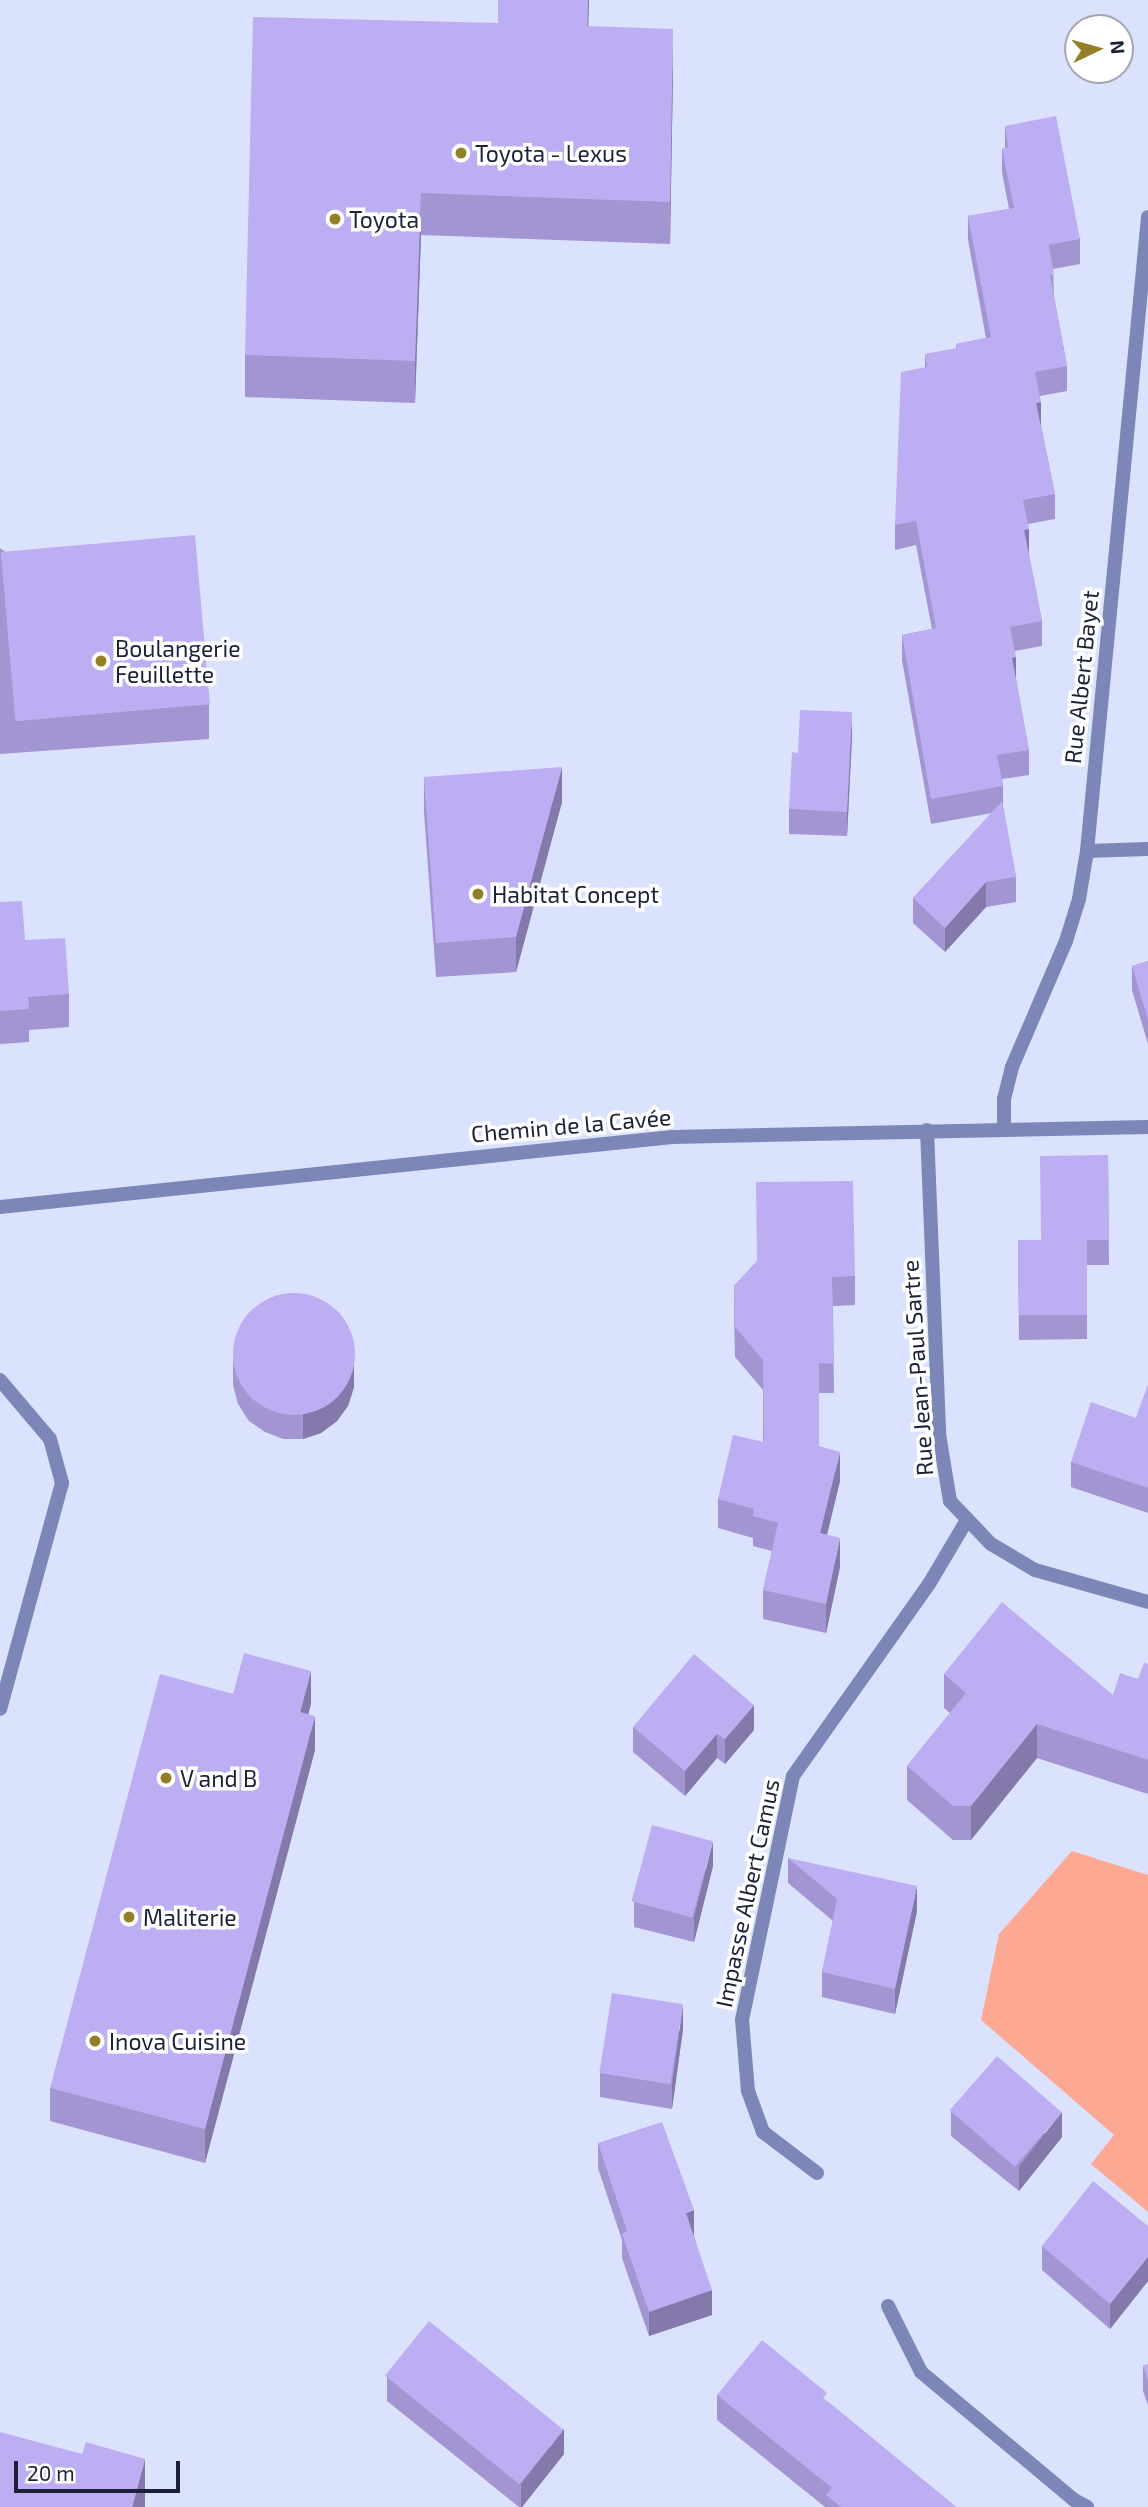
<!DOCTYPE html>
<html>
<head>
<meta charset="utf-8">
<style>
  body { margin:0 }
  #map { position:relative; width:1148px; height:2507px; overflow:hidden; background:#dbe2fd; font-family:"Exo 2",sans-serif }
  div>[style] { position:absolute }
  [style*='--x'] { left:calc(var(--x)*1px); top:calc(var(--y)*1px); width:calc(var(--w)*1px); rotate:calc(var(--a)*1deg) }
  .green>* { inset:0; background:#fda893 }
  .minor>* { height:14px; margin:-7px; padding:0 7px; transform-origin:7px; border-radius:7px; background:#7c87b7 }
  .tertiary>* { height:14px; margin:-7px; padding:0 7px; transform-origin:7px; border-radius:7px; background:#7c87b7 }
  .wall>* { inset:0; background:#a395d1 }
  .shaded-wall>* { inset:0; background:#8479aa }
  .building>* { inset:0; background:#bdadf3; transform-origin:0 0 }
  .round { border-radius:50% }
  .dots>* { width:19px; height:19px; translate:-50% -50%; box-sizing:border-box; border:4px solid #fff; border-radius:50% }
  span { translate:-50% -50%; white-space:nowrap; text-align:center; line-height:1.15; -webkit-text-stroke:7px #fff; paint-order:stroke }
  .poi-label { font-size:23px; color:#1c2039 }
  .left { translate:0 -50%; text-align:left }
  .street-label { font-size:23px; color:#1c2039 }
  .north { position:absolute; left:1064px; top:14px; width:70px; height:70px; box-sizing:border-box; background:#fff; border:2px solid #a4a6b0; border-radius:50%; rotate:85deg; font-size:19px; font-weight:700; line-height:28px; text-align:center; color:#1c2039 }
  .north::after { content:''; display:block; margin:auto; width:24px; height:32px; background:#947e26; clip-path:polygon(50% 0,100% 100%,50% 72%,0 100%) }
  .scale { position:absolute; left:14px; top:2461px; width:166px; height:32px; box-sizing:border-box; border:4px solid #1c2039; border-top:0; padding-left:9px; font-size:21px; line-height:24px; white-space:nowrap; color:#1c2039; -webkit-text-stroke:5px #fff; paint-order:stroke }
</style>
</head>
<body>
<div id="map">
  <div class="green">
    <div style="clip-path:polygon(1072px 1851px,1148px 1875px,1148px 2212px,1091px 2164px,1114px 2135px,981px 2020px,999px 1934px)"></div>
  </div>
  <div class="minor">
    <div style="--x:1087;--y:851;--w:61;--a:-1.9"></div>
    <div style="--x:1004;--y:1128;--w:29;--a:-90"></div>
    <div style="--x:1004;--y:1099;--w:33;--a:-76"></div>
    <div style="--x:1012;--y:1067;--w:137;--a:-66.8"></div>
    <div style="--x:1066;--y:941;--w:44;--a:-72.8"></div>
    <div style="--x:1079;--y:899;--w:49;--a:-80.5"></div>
    <div style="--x:1087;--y:851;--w:637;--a:-84.5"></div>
    <div style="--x:927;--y:1130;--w:304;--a:87.7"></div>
    <div style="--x:939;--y:1434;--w:68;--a:80.7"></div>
    <div style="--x:950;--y:1501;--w:59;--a:46.4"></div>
    <div style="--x:991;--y:1544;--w:51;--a:30.6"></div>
    <div style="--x:1035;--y:1570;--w:117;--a:15.8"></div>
    <div style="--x:0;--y:1380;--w:77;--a:49.7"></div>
    <div style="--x:50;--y:1439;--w:46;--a:74.7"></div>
    <div style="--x:62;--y:1483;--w:234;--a:105.3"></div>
    <div style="--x:817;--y:2173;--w:68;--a:-142.8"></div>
    <div style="--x:763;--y:2132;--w:44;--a:-110.1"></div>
    <div style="--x:748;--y:2091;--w:71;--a:-94.8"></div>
    <div style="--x:742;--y:2020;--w:249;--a:-78.2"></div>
    <div style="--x:793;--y:1776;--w:235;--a:-54.7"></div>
    <div style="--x:929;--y:1584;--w:74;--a:-59.3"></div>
    <div style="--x:888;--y:2306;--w:74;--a:63.4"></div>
    <div style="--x:921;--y:2372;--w:199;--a:39.9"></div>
    <div style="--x:1074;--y:2500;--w:15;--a:28"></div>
  </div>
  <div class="tertiary">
    <div style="--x:0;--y:1207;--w:676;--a:-5.95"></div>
    <div style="--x:672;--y:1137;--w:476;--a:-1.2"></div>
  </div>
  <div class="wall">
    <div style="clip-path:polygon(498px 0,589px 0,588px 26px,673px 71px,670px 244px,421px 235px,415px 403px,245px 397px,245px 355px,498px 23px)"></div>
    <div style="clip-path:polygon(1005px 126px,1080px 239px,1080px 264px,1053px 269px,1054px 296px,1067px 366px,1067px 391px,1040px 396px,1041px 426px,1055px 494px,1055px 519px,1028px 524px,1029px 554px,1042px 621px,1042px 646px,1015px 651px,1016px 679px,1029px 750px,1029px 775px,1002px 779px,1003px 786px,1003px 806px,1016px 877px,1016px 902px,986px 907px,945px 952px,913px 923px,913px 898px,992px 813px,931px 824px,902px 660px,902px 635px,932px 629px,916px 545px,895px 550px,895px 525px,925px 367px,925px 354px,956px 349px,956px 344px,986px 338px,968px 240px,968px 216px,1009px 209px,1002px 173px,1002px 149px,1005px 148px)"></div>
    <div style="clip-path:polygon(0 548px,209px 704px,209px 739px,0 754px)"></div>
    <div style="clip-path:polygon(852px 737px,847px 836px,789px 834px,789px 809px,798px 753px)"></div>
    <div style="clip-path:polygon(424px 777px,562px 802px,516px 972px,436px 977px,424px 812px)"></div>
    <div style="clip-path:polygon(0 902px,25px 940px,69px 994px,69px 1027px,29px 1030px,29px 1042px,0 1044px)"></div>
    <div style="clip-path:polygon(1148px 961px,1148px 1044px,1132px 990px,1132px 966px)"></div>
    <div style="clip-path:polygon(1108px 1155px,1109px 1265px,1087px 1265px,1087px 1339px,1019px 1340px,1018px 1240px,1041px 1240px)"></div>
    <div style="clip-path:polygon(757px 1261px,855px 1276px,855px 1305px,833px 1306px,834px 1393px,819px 1393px,819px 1446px,840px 1481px,827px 1535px,840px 1567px,826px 1633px,763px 1619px,763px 1590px,772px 1551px,753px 1546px,753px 1538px,718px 1528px,718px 1499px,763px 1442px,763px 1390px,735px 1357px,734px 1315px,734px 1286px)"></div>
    <div style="clip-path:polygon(354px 1342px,354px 1387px,348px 1406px,337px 1421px,321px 1433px,303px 1439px,283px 1439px,265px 1432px,249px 1421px,238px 1404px,233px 1385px,233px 1361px)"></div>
    <div style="clip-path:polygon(1148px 1385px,1148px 1513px,1071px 1487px,1071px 1462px,1136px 1418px)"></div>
    <div style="clip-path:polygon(1148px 1664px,1148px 1794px,1037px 1758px,971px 1840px,953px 1840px,907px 1800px,907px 1766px,950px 1713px,944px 1708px,944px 1674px,1113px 1695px,1138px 1679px)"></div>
    <div style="clip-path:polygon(311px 1704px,308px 1714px,315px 1750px,205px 2163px,50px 2121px,50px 2088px)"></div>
    <div style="clip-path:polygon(633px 1727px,754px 1730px,725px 1764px,717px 1758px,685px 1796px,633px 1752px)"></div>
    <div style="clip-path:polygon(788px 1858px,917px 1911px,895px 2014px,822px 1997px,822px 1972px,833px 1921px,788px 1883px)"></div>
    <div style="clip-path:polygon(713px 1866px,694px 1942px,634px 1927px,634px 1902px)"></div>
    <div style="clip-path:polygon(683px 2029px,672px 2109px,600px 2097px,600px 2073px)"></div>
    <div style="clip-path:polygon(951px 2111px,1062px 2137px,1019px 2191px,951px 2136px)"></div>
    <div style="clip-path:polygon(598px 2143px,694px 2235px,712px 2315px,649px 2336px,622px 2258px,622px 2240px,598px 2168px)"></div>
    <div style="clip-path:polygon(1148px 2226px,1148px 2281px,1110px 2329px,1042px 2270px,1042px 2246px)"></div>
    <div style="clip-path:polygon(1148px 2364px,1148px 2405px,1143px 2391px,1143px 2366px)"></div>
    <div style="clip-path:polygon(387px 2377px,564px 2454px,522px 2507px,519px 2507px,387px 2401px)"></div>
    <div style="clip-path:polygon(717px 2395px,827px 2401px,956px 2507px,825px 2507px,717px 2420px)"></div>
  </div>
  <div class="shaded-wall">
    <div style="clip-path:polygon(588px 0,589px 0,587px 68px)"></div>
    <div style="clip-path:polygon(673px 29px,673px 71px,670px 244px,670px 202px)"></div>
    <div style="clip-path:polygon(421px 193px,421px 235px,415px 403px,415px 361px)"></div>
    <div style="clip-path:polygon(1041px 402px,1041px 427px,1036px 403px)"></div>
    <div style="clip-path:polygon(1029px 529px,1029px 554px,1024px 530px)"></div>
    <div style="clip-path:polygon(1016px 657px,1016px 682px,1012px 658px)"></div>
    <div style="clip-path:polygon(852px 712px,852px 737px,847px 836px,847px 812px)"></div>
    <div style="clip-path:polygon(562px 767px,562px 802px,516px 972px,516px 937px)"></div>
    <div style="clip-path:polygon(986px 882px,986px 907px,945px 952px,945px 928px)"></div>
    <div style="clip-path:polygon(354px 1362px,354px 1387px,348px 1406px,337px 1421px,321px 1433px,303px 1439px,303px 1414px)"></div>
    <div style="clip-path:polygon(840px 1452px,840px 1481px,820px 1563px,820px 1533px)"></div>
    <div style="clip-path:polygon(840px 1538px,840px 1567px,826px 1633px,826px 1604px)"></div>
    <div style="clip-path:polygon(311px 1671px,311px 1704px,300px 1746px,300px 1712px)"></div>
    <div style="clip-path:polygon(754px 1705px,754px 1730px,725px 1764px,725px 1739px)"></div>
    <div style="clip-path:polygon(315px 1716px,315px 1750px,205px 2163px,205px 2129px)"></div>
    <div style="clip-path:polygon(1037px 1724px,1037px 1758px,971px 1840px,971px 1806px)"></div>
    <div style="clip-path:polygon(717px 1734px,717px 1758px,685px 1796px,685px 1771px)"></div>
    <div style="clip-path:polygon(713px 1841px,713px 1866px,694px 1942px,694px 1917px)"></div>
    <div style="clip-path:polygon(917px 1886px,917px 1911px,895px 2014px,895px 1989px)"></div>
    <div style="clip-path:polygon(683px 2004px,683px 2029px,672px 2109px,672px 2085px)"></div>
    <div style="clip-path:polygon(1062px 2112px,1062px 2137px,1019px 2191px,1019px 2166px)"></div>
    <div style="clip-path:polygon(694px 2210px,694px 2235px,686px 2237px,686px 2213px)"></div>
    <div style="clip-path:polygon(1148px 2257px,1148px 2281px,1110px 2329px,1110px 2304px)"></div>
    <div style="clip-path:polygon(712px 2290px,712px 2315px,649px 2336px,649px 2312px)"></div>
    <div style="clip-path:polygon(564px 2429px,564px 2454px,522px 2507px,521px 2507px,521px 2484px)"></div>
    <div style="clip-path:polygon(145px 2459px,145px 2507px,132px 2507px)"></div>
  </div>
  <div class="building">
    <div style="clip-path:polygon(498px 0,588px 0,587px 26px,673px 29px,670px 202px,421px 193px,415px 361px,245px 355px,253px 17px,498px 23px)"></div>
    <div style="clip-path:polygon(1056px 116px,1080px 239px,1049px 245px,1054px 275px,1050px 275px,1067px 366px,1035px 372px,1041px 402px,1036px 403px,1055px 494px,1023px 500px,1029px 529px,1024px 530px,1042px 621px,1010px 627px,1016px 657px,1012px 658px,1029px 750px,997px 755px,1003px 786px,931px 799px,902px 635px,936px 628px,916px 521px,895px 525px,901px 372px,927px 367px,925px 354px,957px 348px,956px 344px,991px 337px,968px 216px,1014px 208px,1002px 149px,1008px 147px,1005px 126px)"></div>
    <div style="left:195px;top:535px;width:170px;height:195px;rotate:85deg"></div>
    <div style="clip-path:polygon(800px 710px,852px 712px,847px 812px,789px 809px,792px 752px,798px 753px)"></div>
    <div style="clip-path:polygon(562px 767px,516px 937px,436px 943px,424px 777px)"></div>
    <div style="clip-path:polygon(1002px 801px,1016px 877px,986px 882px,945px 928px,913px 898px)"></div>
    <div style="clip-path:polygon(22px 901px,25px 940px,65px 938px,69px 994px,28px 997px,29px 1009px,0 1011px,0 902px)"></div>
    <div style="clip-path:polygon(1148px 961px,1148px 1020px,1132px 966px)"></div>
    <div style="clip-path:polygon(1108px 1155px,1109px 1240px,1087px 1240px,1087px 1315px,1019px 1315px,1018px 1240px,1041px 1240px,1040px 1156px)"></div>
    <div style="clip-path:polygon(853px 1181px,855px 1276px,832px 1277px,834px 1364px,819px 1363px,819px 1446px,840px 1452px,820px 1533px,840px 1538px,826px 1604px,763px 1590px,778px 1523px,753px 1516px,754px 1509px,718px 1499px,733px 1435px,764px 1442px,763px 1360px,735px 1327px,734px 1286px,757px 1261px,756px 1182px)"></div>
    <div class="round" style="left:233px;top:1293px;width:122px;height:122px"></div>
    <div style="clip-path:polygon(1148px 1385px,1148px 1488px,1071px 1462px,1091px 1402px,1136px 1418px)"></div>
    <div style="clip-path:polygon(1002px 1602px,1113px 1695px,1120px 1673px,1138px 1679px,1144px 1663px,1148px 1664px,1148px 1760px,1037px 1724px,971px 1806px,953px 1806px,907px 1766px,966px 1693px,944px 1674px)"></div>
    <div style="clip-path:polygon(244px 1653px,311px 1671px,300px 1712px,315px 1716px,205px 2129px,50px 2088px,160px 1674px,233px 1694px)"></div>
    <div style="clip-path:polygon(694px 1654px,754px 1705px,725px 1739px,717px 1734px,685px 1771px,633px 1727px)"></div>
    <div style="left:652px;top:1825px;width:63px;height:79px;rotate:15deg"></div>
    <div style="clip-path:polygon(788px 1858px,917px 1886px,895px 1989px,822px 1972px,837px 1899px)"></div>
    <div style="left:612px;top:1993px;width:72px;height:81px;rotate:9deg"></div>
    <div style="left:997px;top:2056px;width:86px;height:72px;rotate:41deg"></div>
    <div style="clip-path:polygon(662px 2122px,694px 2210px,686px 2213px,712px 2290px,649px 2312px,622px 2234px,627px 2231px,598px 2143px)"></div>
    <div style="clip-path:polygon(1093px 2181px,1148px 2226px,1148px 2257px,1110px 2304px,1042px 2246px)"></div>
    <div style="left:429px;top:2321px;width:173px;height:70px;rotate:39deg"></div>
    <div style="clip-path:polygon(762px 2340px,827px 2393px,823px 2398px,956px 2507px,841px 2507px,826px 2495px,832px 2488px,717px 2395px)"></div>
    <div style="clip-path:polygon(1148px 2364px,1148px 2381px,1143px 2366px)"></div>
    <div style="clip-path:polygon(0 2432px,82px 2454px,86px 2442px,145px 2459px,132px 2507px,0 2507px)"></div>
  </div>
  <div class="dots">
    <div style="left:461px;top:153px;background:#947e26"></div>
    <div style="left:335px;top:219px;background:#947e26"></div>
    <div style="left:101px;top:661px;background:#947e26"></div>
    <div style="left:478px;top:894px;background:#947e26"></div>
    <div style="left:166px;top:1778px;background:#947e26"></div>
    <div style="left:129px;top:1917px;background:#947e26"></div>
    <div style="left:95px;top:2041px;background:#947e26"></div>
  </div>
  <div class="poi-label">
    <span class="left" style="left:475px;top:153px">Toyota - Lexus</span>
    <span class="left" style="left:349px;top:219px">Toyota</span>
    <span class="left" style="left:115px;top:661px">Boulangerie<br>Feuillette</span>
    <span class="left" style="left:492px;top:894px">Habitat Concept</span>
    <span class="left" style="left:180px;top:1778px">V and B</span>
    <span class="left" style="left:143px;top:1917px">Maliterie</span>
    <span class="left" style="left:109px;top:2041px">Inova Cuisine</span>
  </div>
  <div class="street-label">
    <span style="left:1081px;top:677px;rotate:-84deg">Rue Albert Bayet</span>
    <span style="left:571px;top:1125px;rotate:-5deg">Chemin de la Cavée</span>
    <span style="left:917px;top:1368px;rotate:-94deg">Rue Jean-Paul Sartre</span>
    <span style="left:747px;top:1893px;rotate:-78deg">Impasse Albert Camus</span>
  </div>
  <div class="north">N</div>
  <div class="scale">20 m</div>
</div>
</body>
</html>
